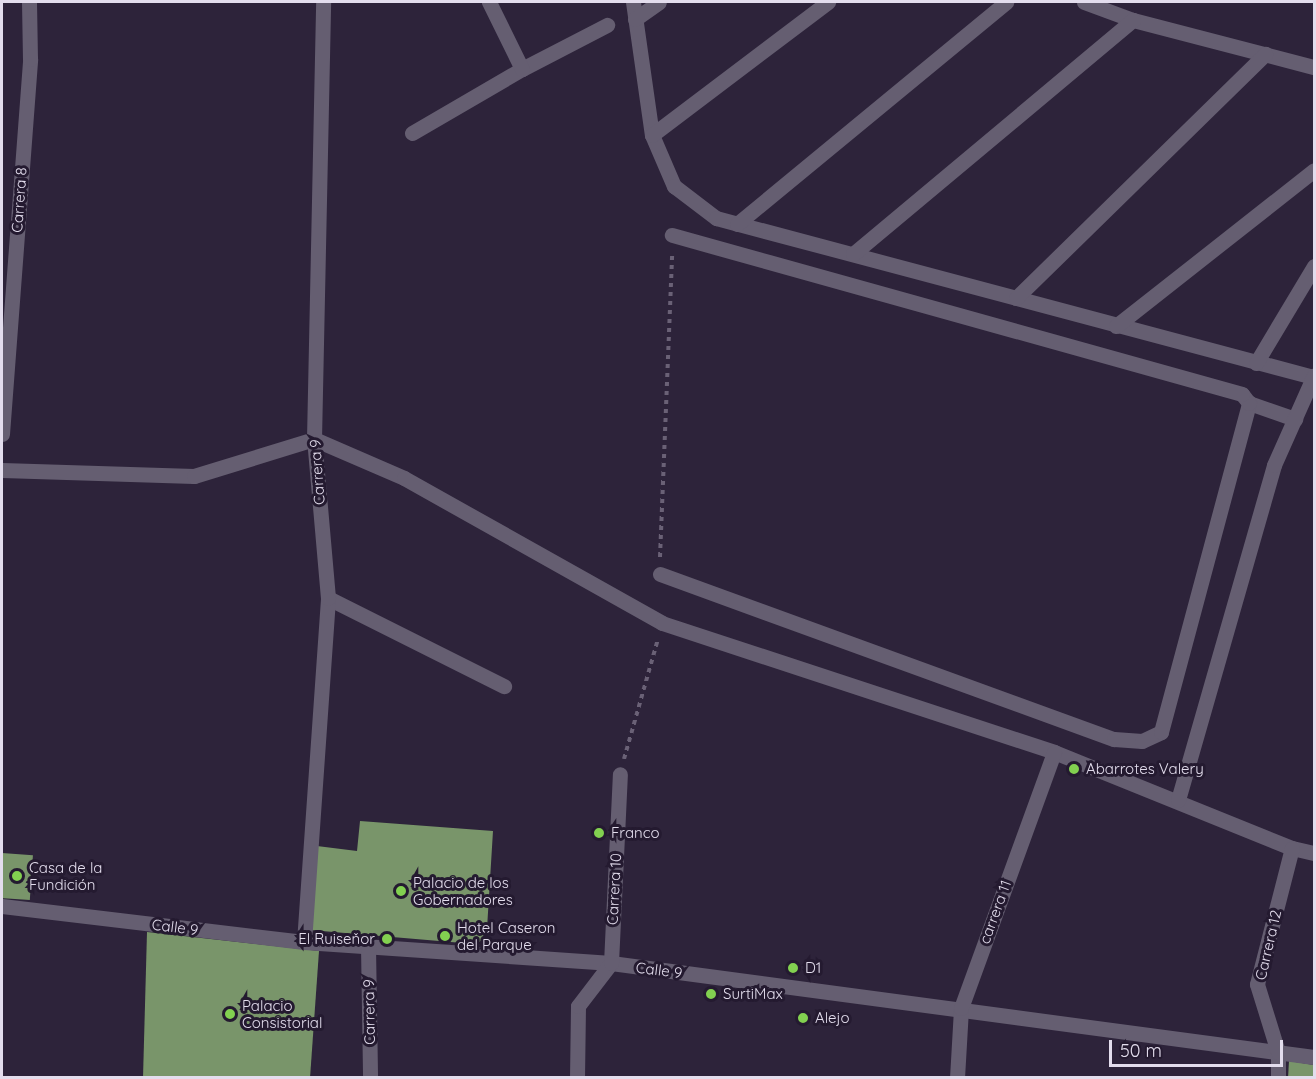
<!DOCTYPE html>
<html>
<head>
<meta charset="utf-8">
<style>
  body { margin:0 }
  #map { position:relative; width:1316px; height:1079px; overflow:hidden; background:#2d233a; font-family:Quicksand,sans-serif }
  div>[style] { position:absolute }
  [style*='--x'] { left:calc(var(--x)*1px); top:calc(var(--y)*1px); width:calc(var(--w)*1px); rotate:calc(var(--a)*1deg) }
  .building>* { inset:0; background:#79956a; transform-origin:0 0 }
  .path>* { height:4px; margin-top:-2px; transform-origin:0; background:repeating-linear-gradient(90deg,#6a6176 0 4.5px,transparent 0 9px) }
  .street>* { height:15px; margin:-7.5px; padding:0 7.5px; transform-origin:7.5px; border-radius:7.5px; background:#655e71 }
  .dots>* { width:16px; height:16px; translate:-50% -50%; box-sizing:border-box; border:3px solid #241a30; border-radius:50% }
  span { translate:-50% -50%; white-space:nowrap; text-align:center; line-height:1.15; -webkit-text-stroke:6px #241a30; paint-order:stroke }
  .street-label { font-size:15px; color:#e3dded }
  .poi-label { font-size:15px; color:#e3dded }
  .left { translate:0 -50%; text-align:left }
  .right { translate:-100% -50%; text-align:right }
  .frame { position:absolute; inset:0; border:3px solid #e3dded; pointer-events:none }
  .scale { position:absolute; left:1109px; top:1040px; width:174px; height:27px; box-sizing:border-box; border:3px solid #e3dded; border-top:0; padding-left:8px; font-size:18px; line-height:21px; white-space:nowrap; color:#e3dded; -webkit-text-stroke:4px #241a30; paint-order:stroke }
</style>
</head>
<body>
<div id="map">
  <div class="building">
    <div style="clip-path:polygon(360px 821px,493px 831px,486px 945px,310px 930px,317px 846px,357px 851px)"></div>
    <div style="left:2px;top:853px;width:31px;height:45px;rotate:4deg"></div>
    <div style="clip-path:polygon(147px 932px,319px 951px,310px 1078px,143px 1078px)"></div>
    <div style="clip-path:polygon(1289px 1061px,1314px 1065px,1314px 1078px,1288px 1078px)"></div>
  </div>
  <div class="path">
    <div style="--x:660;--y:557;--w:304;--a:-87.7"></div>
    <div style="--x:624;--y:759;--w:125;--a:-74.2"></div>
  </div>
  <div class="street">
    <div style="--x:633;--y:2;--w:134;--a:81.9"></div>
    <div style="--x:652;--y:135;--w:56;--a:66.7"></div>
    <div style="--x:674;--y:186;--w:53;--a:37.3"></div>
    <div style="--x:716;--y:218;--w:618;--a:14.91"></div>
    <div style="--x:1084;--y:2;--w:52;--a:20.2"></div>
    <div style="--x:1133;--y:20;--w:187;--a:14.6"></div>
    <div style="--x:635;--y:19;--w:29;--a:-35"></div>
    <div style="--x:522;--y:69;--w:96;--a:-27.4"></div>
    <div style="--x:412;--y:133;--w:127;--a:-30.2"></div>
    <div style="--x:522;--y:69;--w:75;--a:-116.2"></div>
    <div style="--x:652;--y:135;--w:221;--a:-37.1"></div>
    <div style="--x:737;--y:224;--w:349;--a:-39.5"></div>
    <div style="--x:853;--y:254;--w:365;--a:-39.9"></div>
    <div style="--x:1016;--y:298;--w:349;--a:-44.4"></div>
    <div style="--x:1116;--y:326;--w:252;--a:-38.2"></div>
    <div style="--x:1256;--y:363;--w:113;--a:-59.1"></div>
    <div style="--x:1249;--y:403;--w:49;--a:19.2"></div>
    <div style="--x:2;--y:434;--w:376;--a:-85.7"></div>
    <div style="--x:30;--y:59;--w:57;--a:-91"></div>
    <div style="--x:2;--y:470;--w:192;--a:1.8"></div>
    <div style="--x:194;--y:476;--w:126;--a:-17.1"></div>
    <div style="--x:314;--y:439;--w:98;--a:23.4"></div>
    <div style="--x:404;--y:478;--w:296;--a:29.3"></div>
    <div style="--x:662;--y:623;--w:413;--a:18.2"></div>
    <div style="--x:1054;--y:752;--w:257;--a:22"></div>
    <div style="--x:1292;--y:848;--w:23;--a:13"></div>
    <div style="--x:660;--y:574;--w:483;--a:20"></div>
    <div style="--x:1114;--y:739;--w:28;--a:4"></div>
    <div style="--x:1142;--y:741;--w:21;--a:-25"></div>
    <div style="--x:1161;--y:732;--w:341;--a:-75"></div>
    <div style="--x:1249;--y:403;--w:11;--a:-128"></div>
    <div style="--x:1242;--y:394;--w:592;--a:-164.41"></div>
    <div style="--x:328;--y:598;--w:197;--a:26.6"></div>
    <div style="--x:1178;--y:800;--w:348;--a:-74"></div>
    <div style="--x:1274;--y:465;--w:98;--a:-66"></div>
    <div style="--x:2;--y:906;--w:304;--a:6.8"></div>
    <div style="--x:304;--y:942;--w:308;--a:3.9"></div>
    <div style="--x:611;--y:963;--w:709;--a:7.62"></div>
    <div style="--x:304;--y:942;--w:345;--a:-86"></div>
    <div style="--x:328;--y:598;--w:160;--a:-95"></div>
    <div style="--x:314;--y:439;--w:437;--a:-88.8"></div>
    <div style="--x:368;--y:946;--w:132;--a:89.1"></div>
    <div style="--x:577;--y:1078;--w:72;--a:-89.2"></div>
    <div style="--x:578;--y:1006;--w:54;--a:-52.5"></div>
    <div style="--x:611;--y:963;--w:189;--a:-87.3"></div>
    <div style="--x:957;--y:1078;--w:70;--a:-86.7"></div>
    <div style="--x:961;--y:1008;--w:272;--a:-70"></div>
    <div style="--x:1278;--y:1078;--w:26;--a:-90"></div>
    <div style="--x:1278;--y:1052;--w:71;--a:-107.2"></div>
    <div style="--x:1257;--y:984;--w:140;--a:-75.6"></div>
  </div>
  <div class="dots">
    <div style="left:1074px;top:769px;background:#82d050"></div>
    <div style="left:599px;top:833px;background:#82d050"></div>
    <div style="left:17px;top:876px;background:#82d050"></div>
    <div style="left:401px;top:891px;background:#82d050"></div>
    <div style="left:445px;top:936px;background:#82d050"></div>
    <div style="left:387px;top:939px;background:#82d050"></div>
    <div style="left:793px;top:968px;background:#82d050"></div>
    <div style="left:711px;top:994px;background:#82d050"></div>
    <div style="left:230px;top:1014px;background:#82d050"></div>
    <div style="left:803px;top:1018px;background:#82d050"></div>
  </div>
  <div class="street-label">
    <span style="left:19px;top:200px;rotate:-86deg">Carrera 8</span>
    <span style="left:317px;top:472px;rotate:-94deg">Carrera 9</span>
    <span style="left:614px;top:889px;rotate:-87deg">Carrera 10</span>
    <span style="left:995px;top:912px;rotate:-70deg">carrera 11</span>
    <span style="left:175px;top:927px;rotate:7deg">Calle 9</span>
    <span style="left:1268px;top:945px;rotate:-77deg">Carrera 12</span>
    <span style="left:659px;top:970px;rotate:7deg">Calle 9</span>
    <span style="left:369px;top:1012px;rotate:-91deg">Carrera 9</span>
  </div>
  <div class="poi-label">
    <span class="left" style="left:1086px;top:769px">Abarrotes Valery</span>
    <span class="left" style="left:611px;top:833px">Franco</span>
    <span class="left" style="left:29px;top:876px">Casa de la<br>Fundición</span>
    <span class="left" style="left:413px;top:891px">Palacio de los<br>Gobernadores</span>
    <span class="left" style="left:457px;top:936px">Hotel Caseron<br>del Parque</span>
    <span class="right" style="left:375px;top:939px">El Ruiseňor</span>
    <span class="left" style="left:805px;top:968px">D1</span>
    <span class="left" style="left:723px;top:994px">SurtiMax</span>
    <span class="left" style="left:242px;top:1014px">Palacio<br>Consistorial</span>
    <span class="left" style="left:815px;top:1018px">Alejo</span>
  </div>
  <div class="frame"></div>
  <div class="scale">50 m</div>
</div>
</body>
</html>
